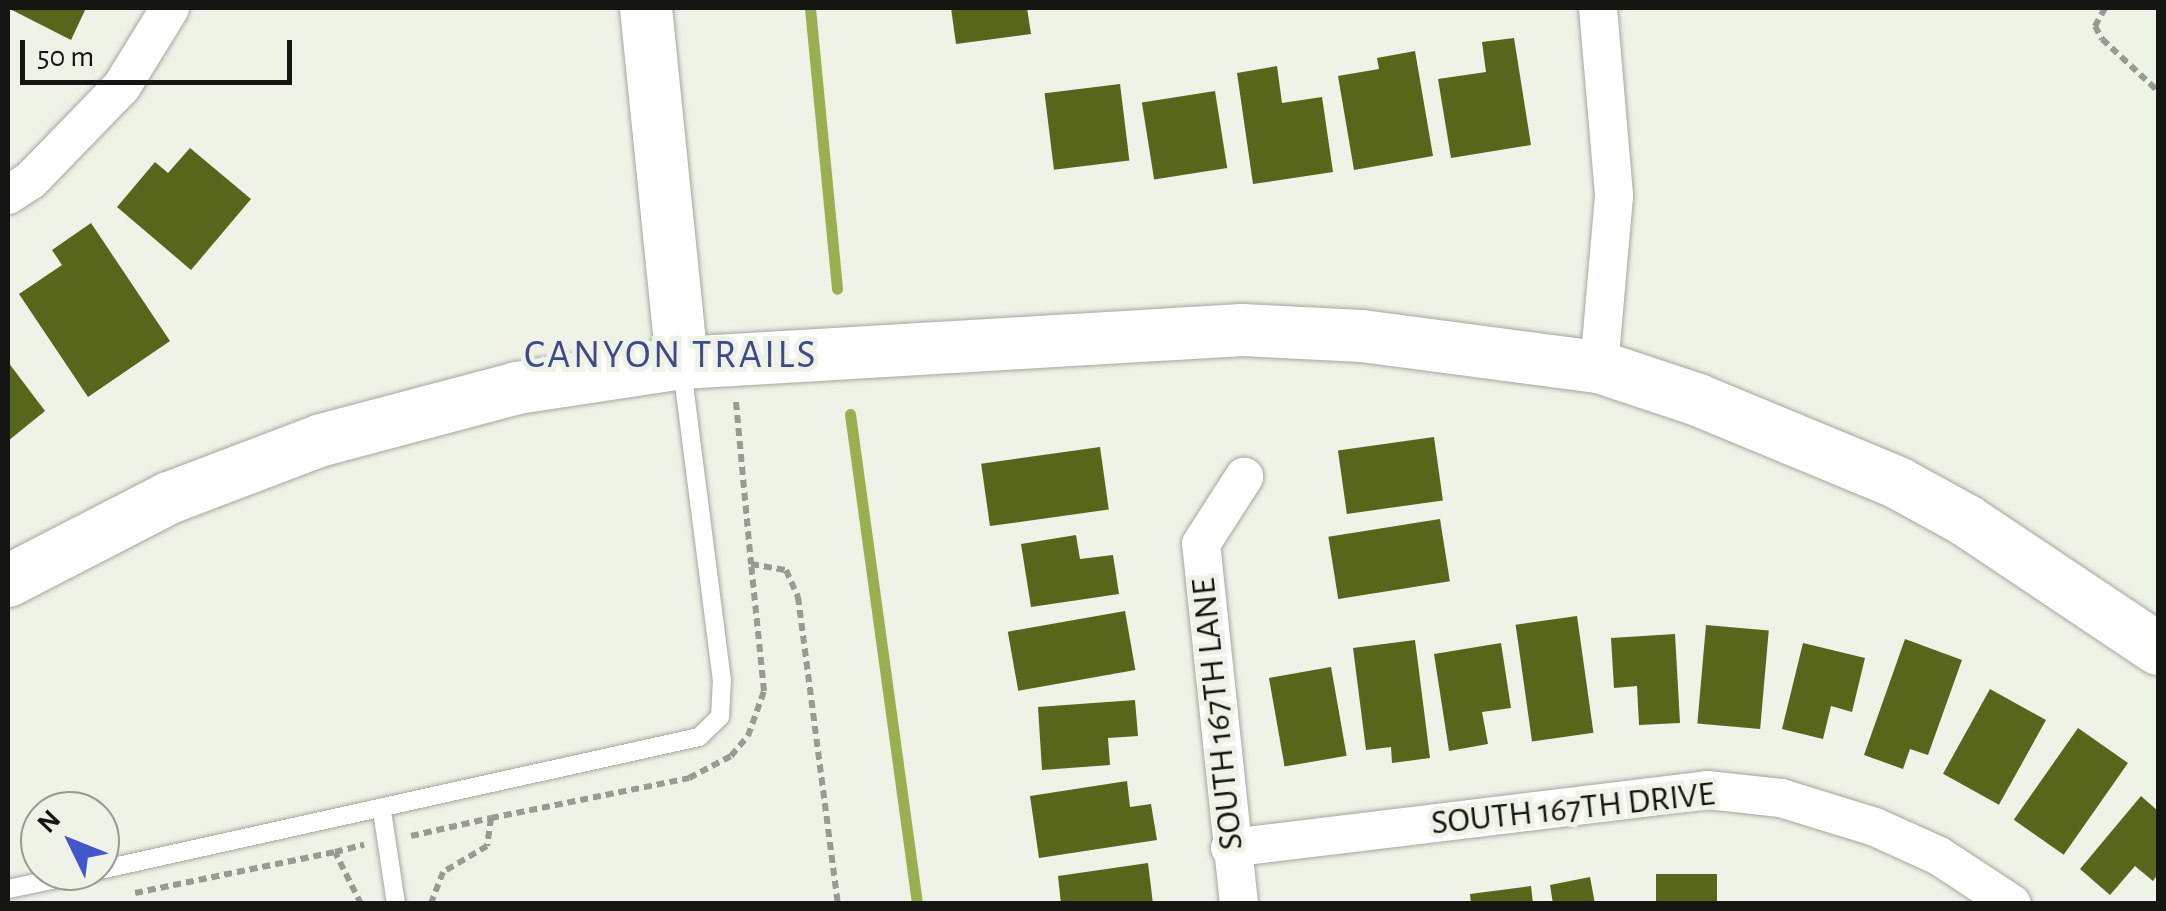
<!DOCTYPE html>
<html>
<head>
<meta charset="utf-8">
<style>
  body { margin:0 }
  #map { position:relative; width:2166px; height:911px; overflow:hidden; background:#eef2e7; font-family:"Alegreya Sans",sans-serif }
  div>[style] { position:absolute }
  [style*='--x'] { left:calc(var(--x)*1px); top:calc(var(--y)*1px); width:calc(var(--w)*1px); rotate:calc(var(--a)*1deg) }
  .stream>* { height:11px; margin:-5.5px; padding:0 5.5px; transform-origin:5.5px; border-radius:5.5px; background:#99b050 }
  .building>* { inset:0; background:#56661b; transform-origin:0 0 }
  .path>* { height:6px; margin-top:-3px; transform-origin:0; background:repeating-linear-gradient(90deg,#989b93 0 8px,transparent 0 13px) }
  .roads { filter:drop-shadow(0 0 2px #a4a79d) drop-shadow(0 0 2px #a4a79d) }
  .lane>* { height:18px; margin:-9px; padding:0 9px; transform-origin:9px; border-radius:9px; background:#fff }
  .street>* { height:38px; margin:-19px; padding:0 19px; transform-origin:19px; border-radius:19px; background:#fff }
  .secondary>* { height:52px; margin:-26px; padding:0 26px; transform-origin:26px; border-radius:26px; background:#fff }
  span { translate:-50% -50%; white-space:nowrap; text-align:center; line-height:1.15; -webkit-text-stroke:10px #eef2e7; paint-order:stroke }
  .street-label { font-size:35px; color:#151612 }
  .quarter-label { font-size:40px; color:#3d4c88; letter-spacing:2.5px }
  .frame { position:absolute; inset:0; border:10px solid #151612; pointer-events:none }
  .north { position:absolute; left:20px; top:791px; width:100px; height:100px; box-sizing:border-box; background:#eef2e7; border:2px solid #979a92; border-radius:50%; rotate:313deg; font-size:28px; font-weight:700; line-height:40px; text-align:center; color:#151612 }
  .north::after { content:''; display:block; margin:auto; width:35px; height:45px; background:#4257ca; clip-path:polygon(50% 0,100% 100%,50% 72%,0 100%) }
  .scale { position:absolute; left:20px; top:40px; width:272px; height:45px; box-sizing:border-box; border:5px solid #151612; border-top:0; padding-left:12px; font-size:30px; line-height:35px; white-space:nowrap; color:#151612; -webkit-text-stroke:8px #eef2e7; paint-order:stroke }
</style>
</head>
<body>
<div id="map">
  <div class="stream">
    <div style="--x:810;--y:8;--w:282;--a:84.5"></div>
    <div style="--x:850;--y:414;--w:495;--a:82.2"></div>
  </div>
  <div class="building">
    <div style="clip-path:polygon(8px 8px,86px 8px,71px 40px)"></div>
    <div style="clip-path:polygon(951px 8px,1027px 8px,1031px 34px,956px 44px)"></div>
    <div style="clip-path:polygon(1514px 38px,1531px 145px,1451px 158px,1438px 79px,1486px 72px,1482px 42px)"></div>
    <div style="clip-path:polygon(1415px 51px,1433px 156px,1354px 170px,1338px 76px,1379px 69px,1377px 58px)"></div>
    <div style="clip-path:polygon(1277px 66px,1282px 103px,1322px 97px,1333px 172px,1253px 184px,1237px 73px)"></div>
    <div style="left:1120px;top:84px;width:77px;height:76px;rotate:83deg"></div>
    <div style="left:1215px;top:91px;width:78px;height:74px;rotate:81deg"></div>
    <div style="clip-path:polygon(190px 148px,251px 199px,191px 270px,117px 207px,155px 162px,168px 173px)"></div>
    <div style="clip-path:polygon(91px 223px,170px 341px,88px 397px,19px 294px,62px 265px,52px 250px)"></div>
    <div style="clip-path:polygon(8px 362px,45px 411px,8px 441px)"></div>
    <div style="left:1434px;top:437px;width:64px;height:97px;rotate:82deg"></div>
    <div style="left:1100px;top:447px;width:63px;height:120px;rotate:82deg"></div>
    <div style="left:1440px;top:519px;width:63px;height:113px;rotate:81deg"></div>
    <div style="clip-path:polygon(1076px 535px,1080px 559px,1113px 555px,1119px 594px,1031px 607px,1021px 544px)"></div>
    <div style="left:1125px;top:611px;width:60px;height:119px;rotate:80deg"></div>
    <div style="left:1577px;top:616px;width:118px;height:62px;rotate:82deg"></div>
    <div style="left:1706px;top:625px;width:63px;height:99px;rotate:5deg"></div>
    <div style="clip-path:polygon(1675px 634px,1680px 723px,1639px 725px,1637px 686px,1614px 688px,1611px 638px)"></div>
    <div style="clip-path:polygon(1905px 639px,1962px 660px,1928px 755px,1910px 749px,1903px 769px,1864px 755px)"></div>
    <div style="clip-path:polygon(1415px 640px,1430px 758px,1392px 763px,1391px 747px,1366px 750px,1353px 648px)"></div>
    <div style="clip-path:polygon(1501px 643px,1511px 708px,1482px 712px,1488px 744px,1449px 751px,1434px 654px)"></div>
    <div style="clip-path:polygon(1803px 643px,1865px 658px,1852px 712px,1831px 706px,1823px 739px,1782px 729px)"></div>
    <div style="left:1331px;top:667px;width:90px;height:63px;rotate:80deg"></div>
    <div style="left:1990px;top:689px;width:64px;height:97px;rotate:29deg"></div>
    <div style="clip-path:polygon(1135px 700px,1138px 736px,1108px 738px,1110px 765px,1042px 770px,1038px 707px)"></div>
    <div style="left:2078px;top:728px;width:61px;height:112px;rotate:35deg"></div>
    <div style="clip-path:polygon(1127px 781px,1130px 807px,1151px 804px,1157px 840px,1039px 858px,1030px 796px)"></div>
    <div style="clip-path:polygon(2141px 796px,2158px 811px,2158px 874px,2153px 881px,2135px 866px,2110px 895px,2080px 869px)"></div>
    <div style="clip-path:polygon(1148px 863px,1153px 904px,1061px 904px,1058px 876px)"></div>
    <div style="left:1656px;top:874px;width:61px;height:30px"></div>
    <div style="clip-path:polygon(1590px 877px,1595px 904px,1553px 904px,1550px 885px)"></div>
    <div style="clip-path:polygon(1531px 886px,1533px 904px,1471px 904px,1470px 894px)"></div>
  </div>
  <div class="path">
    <div style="--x:2105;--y:8;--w:21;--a:119"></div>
    <div style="--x:2095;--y:26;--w:15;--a:62"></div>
    <div style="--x:2102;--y:39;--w:76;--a:42.9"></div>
    <div style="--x:736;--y:402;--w:163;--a:84.7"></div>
    <div style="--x:751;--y:564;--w:36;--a:10"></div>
    <div style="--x:786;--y:570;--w:30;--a:66"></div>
    <div style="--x:798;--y:597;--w:310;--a:82.6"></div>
    <div style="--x:491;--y:818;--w:202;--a:-11.4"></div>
    <div style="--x:689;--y:778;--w:47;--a:-27.6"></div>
    <div style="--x:731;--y:756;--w:26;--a:-50"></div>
    <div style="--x:748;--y:736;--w:48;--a:-70.4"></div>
    <div style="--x:764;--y:691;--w:128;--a:-95.8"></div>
    <div style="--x:411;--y:836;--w:82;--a:-12.7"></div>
    <div style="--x:491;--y:818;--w:28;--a:98"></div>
    <div style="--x:487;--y:846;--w:51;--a:149.4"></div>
    <div style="--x:443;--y:872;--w:34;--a:111"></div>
    <div style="--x:135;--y:893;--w:204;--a:-11.6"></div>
    <div style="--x:361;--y:904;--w:58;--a:-116.6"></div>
    <div style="--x:335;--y:852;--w:30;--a:-14"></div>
  </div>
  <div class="roads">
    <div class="lane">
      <div style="--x:382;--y:811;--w:94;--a:81.4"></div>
      <div style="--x:100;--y:870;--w:614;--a:-12.52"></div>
      <div style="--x:699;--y:737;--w:29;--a:-44"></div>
      <div style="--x:720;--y:717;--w:36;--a:-87"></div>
      <div style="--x:722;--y:681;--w:316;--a:-97.3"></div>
      <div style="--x:8;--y:889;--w:88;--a:-11.8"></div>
    </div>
    <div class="street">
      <div style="--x:1598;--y:8;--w:189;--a:85.1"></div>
      <div style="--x:1614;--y:196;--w:172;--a:95"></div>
      <div style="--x:8;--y:195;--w:27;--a:-33"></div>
      <div style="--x:31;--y:180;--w:131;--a:-45.9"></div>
      <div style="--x:122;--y:86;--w:92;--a:-58.4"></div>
      <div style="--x:1230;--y:848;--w:481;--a:-6.9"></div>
      <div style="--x:1707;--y:790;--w:74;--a:6.2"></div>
      <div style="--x:1781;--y:798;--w:98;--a:17.1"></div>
      <div style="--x:1875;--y:827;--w:70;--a:24.4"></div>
      <div style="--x:1939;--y:856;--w:87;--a:33.3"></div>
      <div style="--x:1239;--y:904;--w:362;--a:-96"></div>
      <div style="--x:1201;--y:544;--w:80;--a:-57.3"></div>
    </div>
    <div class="secondary">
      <div style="--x:646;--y:8;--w:357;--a:84.2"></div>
      <div style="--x:8;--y:581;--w:181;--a:-27.3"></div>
      <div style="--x:169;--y:498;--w:164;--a:-20.8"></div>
      <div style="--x:322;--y:440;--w:202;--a:-14.9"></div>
      <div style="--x:517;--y:388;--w:167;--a:-8.6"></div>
      <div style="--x:682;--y:363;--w:561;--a:-3.37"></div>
      <div style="--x:1242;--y:330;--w:120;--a:2.9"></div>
      <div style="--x:1362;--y:336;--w:239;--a:7.5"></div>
      <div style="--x:1599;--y:367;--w:104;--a:18.4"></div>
      <div style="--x:1698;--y:400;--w:217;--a:22.5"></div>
      <div style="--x:1898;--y:483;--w:79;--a:28.8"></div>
      <div style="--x:1967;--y:521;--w:230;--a:33.8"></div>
    </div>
  </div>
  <div class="street-label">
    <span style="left:1218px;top:714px;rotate:-96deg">SOUTH 167TH LANE</span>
    <span style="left:1573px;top:809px;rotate:-6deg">SOUTH 167TH DRIVE</span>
  </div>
  <div class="quarter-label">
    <span style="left:671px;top:355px">CANYON TRAILS</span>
  </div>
  <div class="frame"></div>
  <div class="north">N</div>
  <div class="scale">50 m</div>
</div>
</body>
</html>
